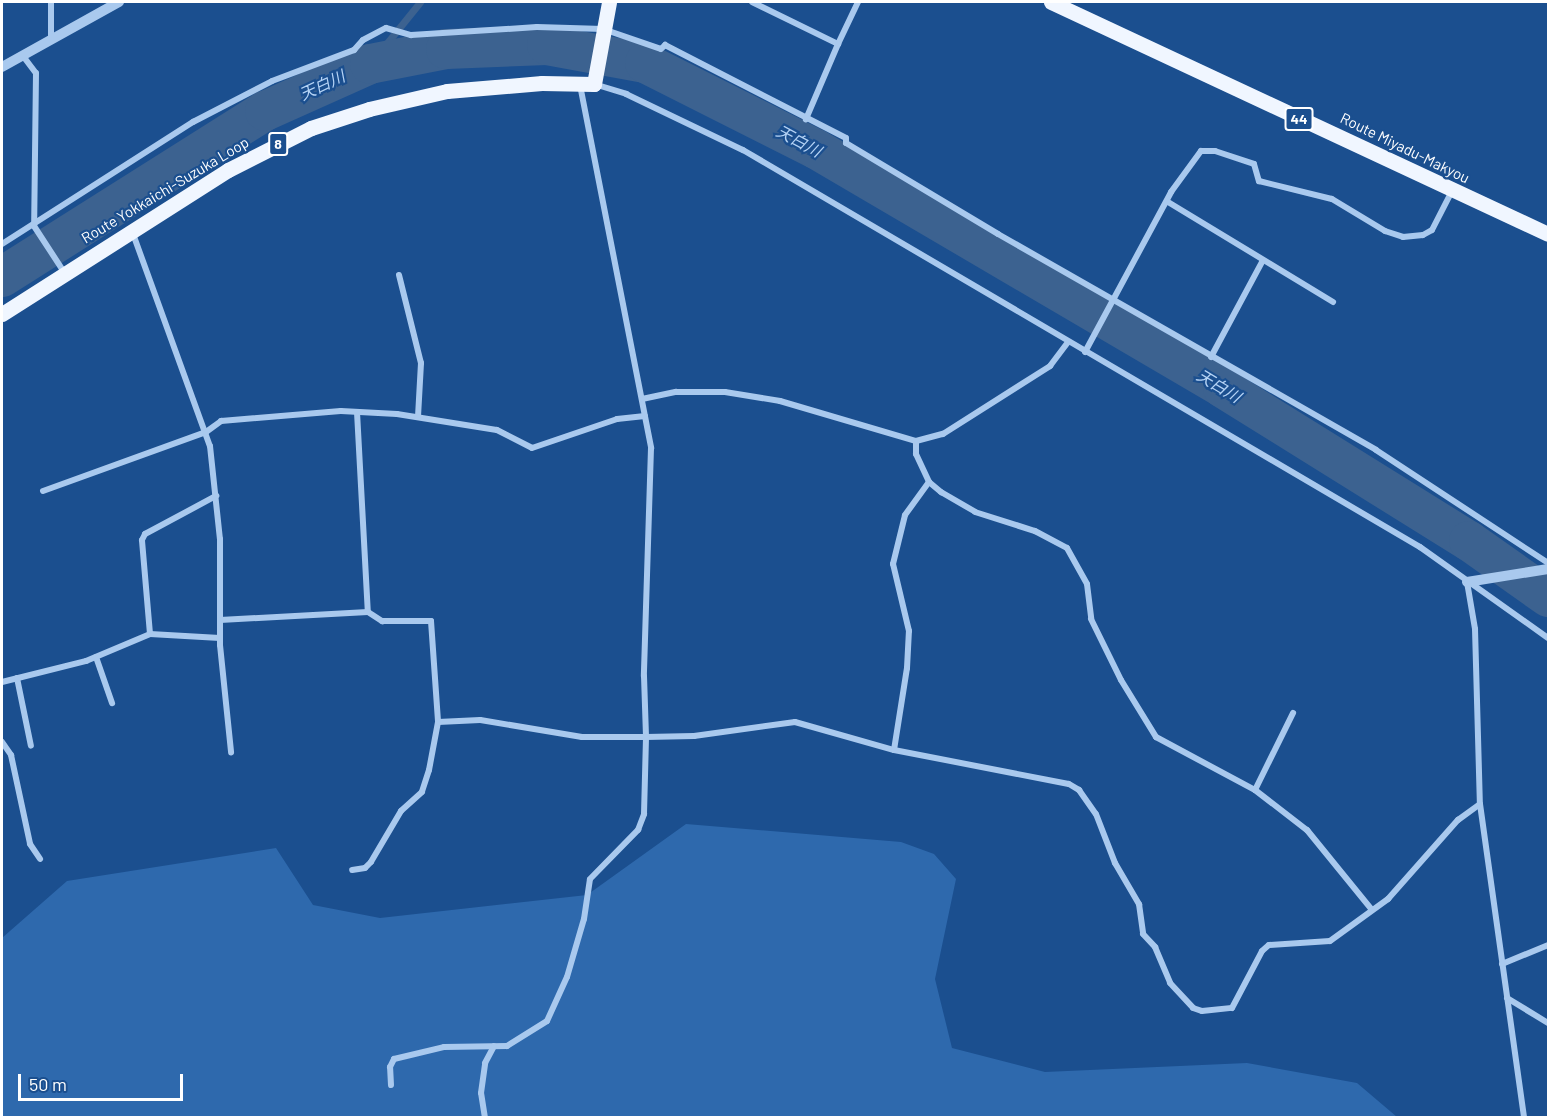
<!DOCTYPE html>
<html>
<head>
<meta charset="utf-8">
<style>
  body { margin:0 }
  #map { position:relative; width:1550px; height:1119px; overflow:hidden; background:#1b4f8f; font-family:Barlow,"Noto Sans JP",sans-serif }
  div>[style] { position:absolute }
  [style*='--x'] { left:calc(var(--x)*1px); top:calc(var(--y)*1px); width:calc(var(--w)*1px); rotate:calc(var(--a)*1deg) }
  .green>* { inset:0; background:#2e69ad }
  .stream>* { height:7px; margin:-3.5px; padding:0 3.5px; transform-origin:3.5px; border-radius:3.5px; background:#3c6290 }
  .river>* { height:40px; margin:-20px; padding:0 20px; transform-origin:20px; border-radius:20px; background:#3c6290 }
  .minor>* { height:6px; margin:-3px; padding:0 3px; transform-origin:3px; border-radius:3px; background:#a9c9ee }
  .tertiary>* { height:10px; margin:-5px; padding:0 5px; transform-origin:5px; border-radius:5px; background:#a9c9ee }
  .primary>* { height:15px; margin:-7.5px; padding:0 7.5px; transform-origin:7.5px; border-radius:7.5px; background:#f0f6ff }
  span { translate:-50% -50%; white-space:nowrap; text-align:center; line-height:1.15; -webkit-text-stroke:4.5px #1b4f8f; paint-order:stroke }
  .shield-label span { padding:2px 4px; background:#1b4f8f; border:2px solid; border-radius:4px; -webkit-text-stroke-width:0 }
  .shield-label { font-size:14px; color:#fff; font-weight:700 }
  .street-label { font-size:15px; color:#fff }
  .water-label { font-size:16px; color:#b5d3f5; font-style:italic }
  .frame { position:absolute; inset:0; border:3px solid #fff; pointer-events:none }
  .scale { position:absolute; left:18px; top:1074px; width:165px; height:27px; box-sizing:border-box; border:3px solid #fff; border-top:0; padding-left:8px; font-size:18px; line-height:21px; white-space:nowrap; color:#fff; -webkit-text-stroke:4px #1b4f8f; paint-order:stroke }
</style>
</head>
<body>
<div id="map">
  <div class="green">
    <div style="clip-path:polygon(686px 824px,901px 842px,934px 854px,956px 879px,935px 979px,952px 1048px,1045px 1072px,1247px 1063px,1357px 1083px,1397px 1117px,2px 1117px,2px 938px,67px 881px,276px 848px,313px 905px,380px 918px,587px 895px)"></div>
  </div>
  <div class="stream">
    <div style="--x:370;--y:64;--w:80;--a:-51.1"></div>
    <div style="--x:1544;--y:594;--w:4;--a:-14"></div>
  </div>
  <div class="river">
    <div style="--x:2;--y:277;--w:311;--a:-32.3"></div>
    <div style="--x:265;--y:111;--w:115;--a:-24.1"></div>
    <div style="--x:370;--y:64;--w:77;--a:-11.2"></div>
    <div style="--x:446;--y:49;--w:101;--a:-2.3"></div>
    <div style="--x:547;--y:45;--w:100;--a:10.4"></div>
    <div style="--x:645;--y:63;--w:191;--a:26.7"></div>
    <div style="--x:816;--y:149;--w:472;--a:30.4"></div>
    <div style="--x:1223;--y:388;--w:290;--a:31.9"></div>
    <div style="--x:1469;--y:541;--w:97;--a:35.3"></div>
  </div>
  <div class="minor">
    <div style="--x:51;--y:2;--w:38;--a:90"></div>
    <div style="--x:752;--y:2;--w:96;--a:26"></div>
    <div style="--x:838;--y:44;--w:82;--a:113.1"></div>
    <div style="--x:838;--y:44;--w:47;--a:-64.5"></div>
    <div style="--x:23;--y:56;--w:21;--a:53"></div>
    <div style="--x:36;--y:73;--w:153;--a:90.7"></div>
    <div style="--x:34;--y:226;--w:55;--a:56.9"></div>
    <div style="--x:594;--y:84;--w:34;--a:17"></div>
    <div style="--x:626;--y:94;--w:130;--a:25.6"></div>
    <div style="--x:743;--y:150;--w:785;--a:30.39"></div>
    <div style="--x:1420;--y:547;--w:157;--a:35.4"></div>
    <div style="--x:580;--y:85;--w:370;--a:78.9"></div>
    <div style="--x:651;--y:448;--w:228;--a:91.8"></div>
    <div style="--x:644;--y:676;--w:61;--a:88.1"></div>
    <div style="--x:646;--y:737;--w:48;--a:-1.2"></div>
    <div style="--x:694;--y:736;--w:102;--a:-7.9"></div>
    <div style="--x:795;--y:722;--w:103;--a:15.8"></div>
    <div style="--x:894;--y:750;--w:178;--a:11"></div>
    <div style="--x:1069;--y:784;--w:12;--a:31"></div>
    <div style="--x:1079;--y:790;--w:29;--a:55"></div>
    <div style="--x:1096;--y:814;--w:53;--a:68.8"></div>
    <div style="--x:1115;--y:863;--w:48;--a:59.7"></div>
    <div style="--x:1139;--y:904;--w:30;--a:82"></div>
    <div style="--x:1143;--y:934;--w:18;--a:47"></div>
    <div style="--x:1155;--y:947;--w:39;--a:67"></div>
    <div style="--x:1170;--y:983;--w:34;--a:47"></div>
    <div style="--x:1193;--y:1008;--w:9;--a:18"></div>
    <div style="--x:1202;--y:1011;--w:30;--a:-6"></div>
    <div style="--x:1232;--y:1008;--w:64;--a:-62.2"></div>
    <div style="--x:1262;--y:951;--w:9;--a:-41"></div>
    <div style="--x:1269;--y:945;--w:61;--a:-3.8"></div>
    <div style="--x:1330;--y:941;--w:72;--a:-35.9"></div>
    <div style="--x:1388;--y:899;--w:106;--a:-48.5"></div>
    <div style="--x:1458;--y:820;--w:27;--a:-36"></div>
    <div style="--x:1168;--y:202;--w:193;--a:31.2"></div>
    <div style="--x:132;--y:231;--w:229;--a:70.1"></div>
    <div style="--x:210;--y:446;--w:94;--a:83.9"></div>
    <div style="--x:220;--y:539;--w:106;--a:90"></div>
    <div style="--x:220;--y:645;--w:108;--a:84.1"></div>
    <div style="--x:2;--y:244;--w:227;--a:-32.6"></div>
    <div style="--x:193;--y:122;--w:89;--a:-27.4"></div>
    <div style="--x:272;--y:81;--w:88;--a:-20.7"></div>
    <div style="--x:354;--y:50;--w:13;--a:-48"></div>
    <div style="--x:363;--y:40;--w:26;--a:-28"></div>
    <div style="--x:386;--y:28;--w:26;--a:16"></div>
    <div style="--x:411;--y:35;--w:126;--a:-3.6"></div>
    <div style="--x:537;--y:27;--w:66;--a:1.7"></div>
    <div style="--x:603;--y:29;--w:61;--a:19"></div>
    <div style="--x:661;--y:49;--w:6;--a:-45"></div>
    <div style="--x:665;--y:45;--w:203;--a:27.2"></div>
    <div style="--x:846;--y:138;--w:5;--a:90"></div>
    <div style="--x:846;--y:143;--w:177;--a:30.9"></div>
    <div style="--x:998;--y:234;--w:435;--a:29.7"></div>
    <div style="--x:1376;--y:450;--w:206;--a:33.3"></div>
    <div style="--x:399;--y:275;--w:91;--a:76"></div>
    <div style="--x:421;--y:363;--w:54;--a:93.2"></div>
    <div style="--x:1085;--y:352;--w:182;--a:-61.7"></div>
    <div style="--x:1171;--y:192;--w:51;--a:-53.8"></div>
    <div style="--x:1201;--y:151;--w:14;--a:0"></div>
    <div style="--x:1215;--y:151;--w:41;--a:18.4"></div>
    <div style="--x:1254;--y:164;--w:18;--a:74"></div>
    <div style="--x:1259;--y:181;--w:75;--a:13.9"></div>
    <div style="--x:1332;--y:199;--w:62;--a:31.1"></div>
    <div style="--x:1385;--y:231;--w:19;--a:18"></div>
    <div style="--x:1403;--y:237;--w:20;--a:-6"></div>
    <div style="--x:1423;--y:235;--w:10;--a:-29"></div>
    <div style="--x:1432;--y:230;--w:44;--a:-62.9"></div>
    <div style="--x:1211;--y:357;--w:110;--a:-61.8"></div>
    <div style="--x:642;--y:399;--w:35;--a:-12"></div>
    <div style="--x:676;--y:392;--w:49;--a:0"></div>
    <div style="--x:725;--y:392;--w:56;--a:9.3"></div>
    <div style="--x:780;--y:401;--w:142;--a:16.4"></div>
    <div style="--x:916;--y:441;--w:28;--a:-15"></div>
    <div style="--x:943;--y:434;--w:127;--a:-32.4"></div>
    <div style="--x:1050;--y:366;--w:30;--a:-53"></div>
    <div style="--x:357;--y:412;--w:200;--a:86.9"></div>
    <div style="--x:916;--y:441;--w:13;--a:90"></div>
    <div style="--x:916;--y:454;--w:31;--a:65"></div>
    <div style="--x:929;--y:482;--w:16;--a:40"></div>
    <div style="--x:941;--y:492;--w:39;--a:30"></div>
    <div style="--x:975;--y:512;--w:63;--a:17.6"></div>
    <div style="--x:1035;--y:531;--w:36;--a:28"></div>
    <div style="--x:1067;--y:548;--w:41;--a:60.9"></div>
    <div style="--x:1087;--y:584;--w:35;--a:83"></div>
    <div style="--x:1091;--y:619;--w:68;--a:63.8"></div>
    <div style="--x:1121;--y:680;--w:67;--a:58.4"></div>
    <div style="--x:1156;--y:737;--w:112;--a:28.2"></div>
    <div style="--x:1255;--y:790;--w:66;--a:37.6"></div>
    <div style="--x:1307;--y:830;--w:103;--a:50.9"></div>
    <div style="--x:43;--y:491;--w:173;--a:-19.9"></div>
    <div style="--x:206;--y:432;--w:19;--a:-36"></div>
    <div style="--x:221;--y:421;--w:120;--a:-4.8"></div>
    <div style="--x:341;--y:411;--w:56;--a:3.1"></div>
    <div style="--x:397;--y:414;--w:101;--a:9.1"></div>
    <div style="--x:497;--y:430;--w:39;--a:27"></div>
    <div style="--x:532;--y:448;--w:90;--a:-18.8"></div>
    <div style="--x:617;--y:419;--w:28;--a:-6"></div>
    <div style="--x:1467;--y:582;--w:48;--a:80.3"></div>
    <div style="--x:1475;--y:629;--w:175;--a:88.4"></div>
    <div style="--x:1480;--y:804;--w:317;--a:82"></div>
    <div style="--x:220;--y:620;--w:148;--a:-3.1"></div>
    <div style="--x:368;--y:612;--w:17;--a:33"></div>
    <div style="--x:382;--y:621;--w:49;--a:0"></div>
    <div style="--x:431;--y:621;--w:101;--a:86"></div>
    <div style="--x:438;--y:722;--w:49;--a:100.6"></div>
    <div style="--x:429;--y:770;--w:23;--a:108"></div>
    <div style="--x:422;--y:792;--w:28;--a:138"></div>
    <div style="--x:401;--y:811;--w:59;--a:120.5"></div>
    <div style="--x:371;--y:862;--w:8;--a:135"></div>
    <div style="--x:365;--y:868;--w:13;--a:171"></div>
    <div style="--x:150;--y:634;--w:94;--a:-94.9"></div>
    <div style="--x:142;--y:540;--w:7;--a:-63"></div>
    <div style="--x:145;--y:534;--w:81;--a:-28.2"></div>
    <div style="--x:96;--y:657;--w:49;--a:70.8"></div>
    <div style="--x:17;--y:678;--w:69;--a:78.4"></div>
    <div style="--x:2;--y:682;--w:87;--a:-14"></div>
    <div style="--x:86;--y:661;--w:69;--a:-22.9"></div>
    <div style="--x:150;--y:634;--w:70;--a:3.3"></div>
    <div style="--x:2;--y:742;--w:16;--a:55"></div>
    <div style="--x:11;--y:755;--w:91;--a:77.9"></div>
    <div style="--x:30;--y:844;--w:18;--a:56"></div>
    <div style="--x:894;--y:750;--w:83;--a:-81"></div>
    <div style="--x:907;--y:668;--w:37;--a:-87"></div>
    <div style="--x:909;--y:631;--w:69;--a:-103.4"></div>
    <div style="--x:893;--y:564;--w:50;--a:-76.2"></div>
    <div style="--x:905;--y:515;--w:41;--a:-54"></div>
    <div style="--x:1255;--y:790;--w:86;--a:-63.7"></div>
    <div style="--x:1502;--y:964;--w:50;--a:-22.4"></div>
    <div style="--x:1507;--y:998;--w:48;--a:31.4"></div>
    <div style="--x:391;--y:1085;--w:18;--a:-93"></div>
    <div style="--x:390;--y:1067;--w:9;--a:-63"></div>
    <div style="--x:394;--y:1059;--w:51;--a:-13.5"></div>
    <div style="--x:444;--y:1047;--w:63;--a:-0.9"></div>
    <div style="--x:507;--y:1046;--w:47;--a:-32"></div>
    <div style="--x:547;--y:1021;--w:48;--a:-65.6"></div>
    <div style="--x:567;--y:977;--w:60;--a:-73.7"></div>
    <div style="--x:584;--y:919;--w:40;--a:-81.5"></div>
    <div style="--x:590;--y:879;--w:69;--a:-45.6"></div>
    <div style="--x:638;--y:830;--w:17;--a:-69"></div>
    <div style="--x:644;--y:814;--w:77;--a:-88.5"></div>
    <div style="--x:646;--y:737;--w:64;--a:180"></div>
    <div style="--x:582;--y:737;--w:103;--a:-170.5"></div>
    <div style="--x:480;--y:720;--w:42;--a:177.3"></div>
    <div style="--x:485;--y:1118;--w:25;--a:-99"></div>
    <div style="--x:481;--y:1093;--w:30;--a:-82"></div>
    <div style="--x:485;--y:1063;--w:19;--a:-62"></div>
  </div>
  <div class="tertiary">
    <div style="--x:2;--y:67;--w:134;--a:-29.1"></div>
    <div style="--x:1467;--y:582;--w:82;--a:-9.1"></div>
  </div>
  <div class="primary">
    <div style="--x:1051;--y:2;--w:548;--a:25.02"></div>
    <div style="--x:2;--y:314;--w:268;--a:-32.5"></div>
    <div style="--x:228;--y:170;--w:93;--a:-26.8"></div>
    <div style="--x:311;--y:128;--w:61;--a:-18.1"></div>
    <div style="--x:369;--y:109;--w:80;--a:-13"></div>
    <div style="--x:447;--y:91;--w:95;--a:-4.8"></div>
    <div style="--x:542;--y:83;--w:52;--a:1.1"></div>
    <div style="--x:594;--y:84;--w:83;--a:-79.6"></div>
  </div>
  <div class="shield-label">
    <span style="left:1299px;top:119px">44</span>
    <span style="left:278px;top:144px">8</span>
  </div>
  <div class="street-label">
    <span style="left:1405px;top:148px;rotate:26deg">Route Miyadu-Makyou</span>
    <span style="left:165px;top:190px;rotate:-31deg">Route Yokkaichi-Suzuka Loop</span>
  </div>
  <div class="water-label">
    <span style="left:322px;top:85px;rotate:-25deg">天白川</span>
    <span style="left:799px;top:141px;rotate:28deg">天白川</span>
    <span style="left:1219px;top:386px;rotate:31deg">天白川</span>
  </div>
  <div class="frame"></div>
  <div class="scale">50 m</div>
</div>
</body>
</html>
